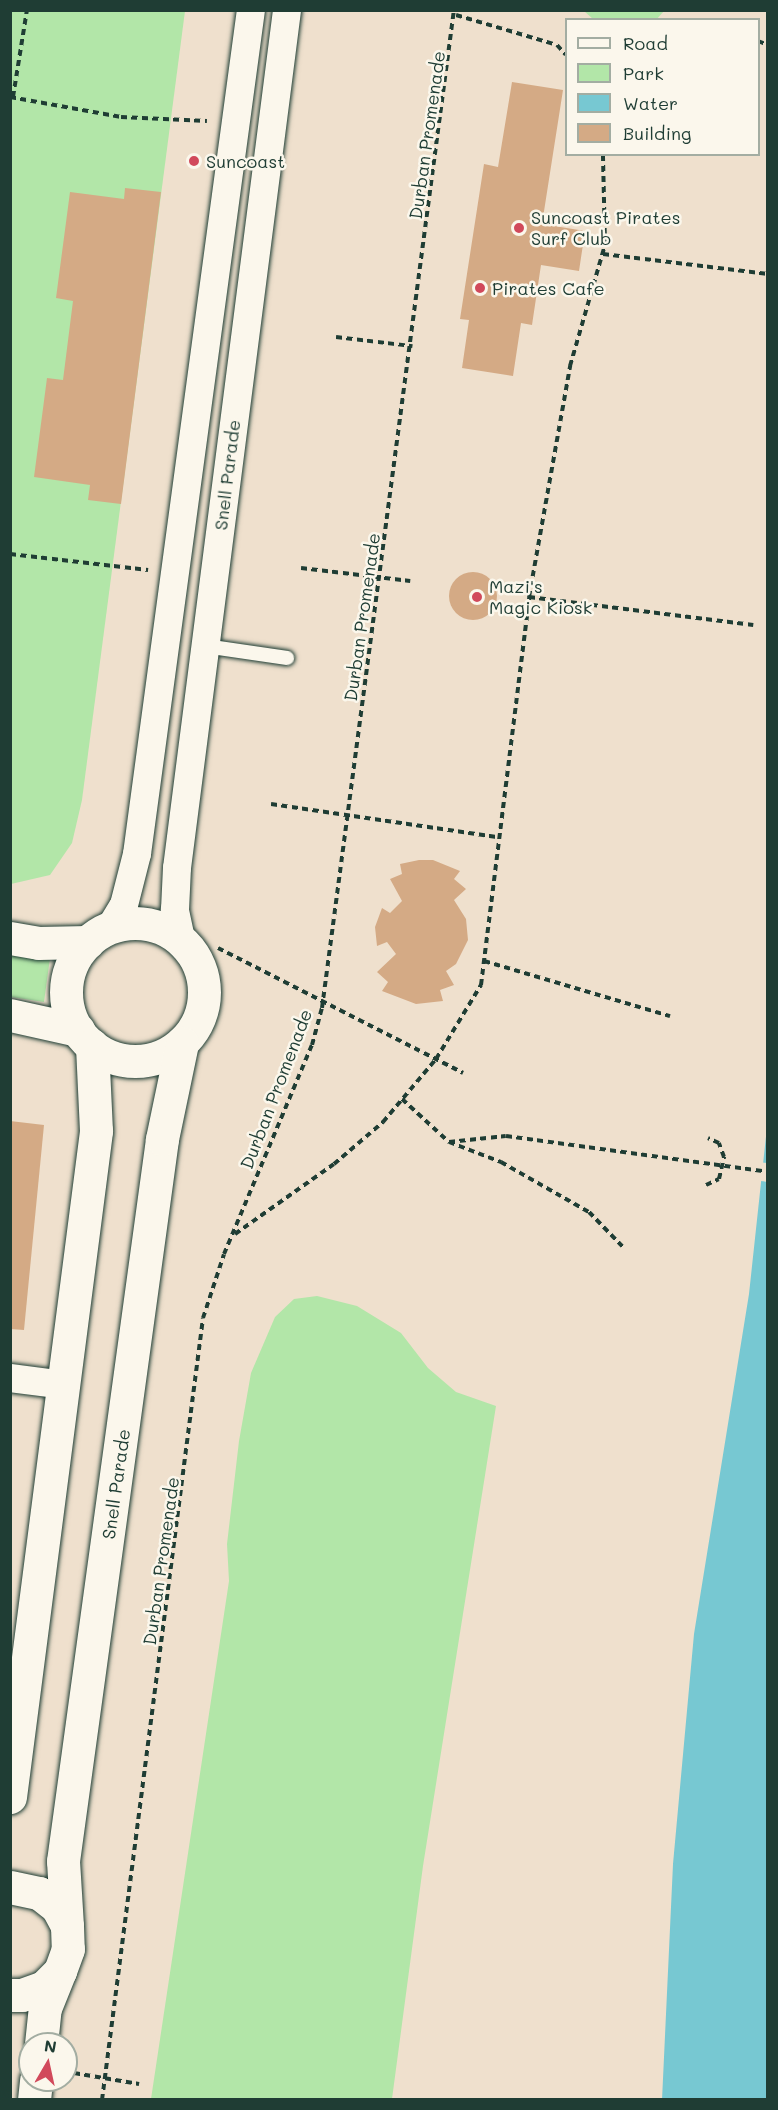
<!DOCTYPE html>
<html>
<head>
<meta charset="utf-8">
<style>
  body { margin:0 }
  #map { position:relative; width:778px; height:2110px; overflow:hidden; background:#efe0cd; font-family:Mali,sans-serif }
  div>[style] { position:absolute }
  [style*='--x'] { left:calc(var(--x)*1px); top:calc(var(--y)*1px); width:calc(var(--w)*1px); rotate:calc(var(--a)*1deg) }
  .green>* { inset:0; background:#b2e6a8 }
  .water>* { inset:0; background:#77c8d2 }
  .pier>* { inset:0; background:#efe0cd }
  .building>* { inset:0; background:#d4aa85 }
  .round { border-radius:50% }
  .path>* { height:4px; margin-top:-2px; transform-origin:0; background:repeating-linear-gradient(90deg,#1f3d34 0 6px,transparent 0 10.5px) }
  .roads { filter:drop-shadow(0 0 2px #1f3d34) drop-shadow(0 0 2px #1f3d34) }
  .service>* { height:14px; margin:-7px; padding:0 7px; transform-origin:7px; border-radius:7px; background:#fbf7ec }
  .minor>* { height:28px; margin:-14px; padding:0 14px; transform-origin:14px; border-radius:14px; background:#fbf7ec }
  .secondary>* { height:33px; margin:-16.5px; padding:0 16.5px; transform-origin:16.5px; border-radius:16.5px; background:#fbf7ec }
  .secondary>.ring { margin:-16.5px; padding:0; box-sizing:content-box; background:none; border:33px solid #fbf7ec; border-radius:50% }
  .dots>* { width:16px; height:16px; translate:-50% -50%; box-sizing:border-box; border:3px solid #fbf7ec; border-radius:50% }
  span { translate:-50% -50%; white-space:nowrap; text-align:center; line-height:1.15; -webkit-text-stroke:5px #fbf7ec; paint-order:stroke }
  .street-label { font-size:18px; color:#1f3d34 }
  .poi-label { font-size:18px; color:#1f3d34 }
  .left { translate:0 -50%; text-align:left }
  .frame { position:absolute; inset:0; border:12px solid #1f3d34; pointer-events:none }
  .legend { position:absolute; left:565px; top:18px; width:195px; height:138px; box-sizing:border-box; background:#fbf7ec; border:2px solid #a3ada2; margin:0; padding:8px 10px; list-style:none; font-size:18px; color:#1f3d34 }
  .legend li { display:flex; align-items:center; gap:12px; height:30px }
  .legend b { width:30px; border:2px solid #a3ada2 }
  .north { position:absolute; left:18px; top:2032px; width:60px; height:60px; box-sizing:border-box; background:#fbf7ec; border:2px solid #a3ada2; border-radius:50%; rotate:9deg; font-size:16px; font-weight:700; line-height:24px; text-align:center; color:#1f3d34 }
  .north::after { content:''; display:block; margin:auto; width:21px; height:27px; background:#d1495b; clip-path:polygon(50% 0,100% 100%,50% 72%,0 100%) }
</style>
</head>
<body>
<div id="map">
  <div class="green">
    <div style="clip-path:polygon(11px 11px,185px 11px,82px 800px,72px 843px,50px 875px,11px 884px)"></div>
    <div style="clip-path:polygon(584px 11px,664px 11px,656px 20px,593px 19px)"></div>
    <div style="clip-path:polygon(11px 952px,50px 958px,44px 1002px,11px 997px)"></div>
    <div style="clip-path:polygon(317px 1296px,357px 1306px,401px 1333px,428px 1368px,456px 1392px,496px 1406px,423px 1866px,392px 2099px,151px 2099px,229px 1581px,227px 1544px,239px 1441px,251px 1373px,275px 1317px,294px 1299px)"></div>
  </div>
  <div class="water">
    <div style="clip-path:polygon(767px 1127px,767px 2099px,662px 2100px,673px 1864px,694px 1634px,749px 1294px)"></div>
  </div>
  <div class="pier">
    <div style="clip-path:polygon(758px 1162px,767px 1163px,767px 1182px,756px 1180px)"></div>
  </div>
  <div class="building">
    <div style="clip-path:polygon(512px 82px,563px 90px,542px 224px,585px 231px,579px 271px,541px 265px,532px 325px,521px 323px,513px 376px,462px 368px,469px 320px,460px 319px,484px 164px,498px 167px)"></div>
    <div style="clip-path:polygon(125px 188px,161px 192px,121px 504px,88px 500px,90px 485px,34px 477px,47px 378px,63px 380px,73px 301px,56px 298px,70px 192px,124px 199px)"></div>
    <div class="round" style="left:449px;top:572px;width:48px;height:48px"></div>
    <div style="clip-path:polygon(419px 860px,433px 860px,460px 871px,454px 879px,466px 889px,454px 900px,466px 919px,468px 940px,456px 964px,446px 971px,454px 985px,440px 990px,443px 1001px,416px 1004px,382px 991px,388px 982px,377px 972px,396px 954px,387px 942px,377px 946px,375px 927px,382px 908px,390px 913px,402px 901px,390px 879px,402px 874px,400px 864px)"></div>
    <div style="clip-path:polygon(10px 1121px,44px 1125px,24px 1330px,10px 1329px)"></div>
  </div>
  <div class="path">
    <div style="--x:456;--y:15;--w:105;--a:16.5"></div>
    <div style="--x:557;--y:45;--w:13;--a:48"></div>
    <div style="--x:758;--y:41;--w:11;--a:22"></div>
    <div style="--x:10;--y:97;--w:113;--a:10.2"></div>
    <div style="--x:121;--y:117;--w:86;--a:2.7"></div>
    <div style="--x:13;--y:97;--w:88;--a:-80.9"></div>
    <div style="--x:603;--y:254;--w:166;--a:6.9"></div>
    <div style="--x:336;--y:337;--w:77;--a:6.8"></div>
    <div style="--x:10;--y:554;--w:139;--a:6.6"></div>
    <div style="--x:301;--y:568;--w:110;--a:6.8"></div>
    <div style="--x:529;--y:597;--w:226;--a:7.1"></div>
    <div style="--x:271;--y:804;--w:228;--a:8.3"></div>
    <div style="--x:218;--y:948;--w:275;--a:27"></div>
    <div style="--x:484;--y:961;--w:194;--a:16.5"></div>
    <div style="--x:402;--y:1099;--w:64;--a:42.5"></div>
    <div style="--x:449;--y:1142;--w:56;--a:21"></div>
    <div style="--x:501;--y:1162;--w:101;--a:29.6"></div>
    <div style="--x:589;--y:1212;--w:50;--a:45.8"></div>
    <div style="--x:449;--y:1142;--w:57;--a:-6"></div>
    <div style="--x:506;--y:1136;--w:264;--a:7.8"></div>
    <div style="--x:706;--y:1185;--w:14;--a:-25"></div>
    <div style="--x:719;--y:1179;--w:23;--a:-77"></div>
    <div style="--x:724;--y:1157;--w:15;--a:-110"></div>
    <div style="--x:719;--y:1143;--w:12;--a:-156"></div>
    <div style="--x:235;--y:1234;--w:121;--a:-35.3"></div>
    <div style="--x:334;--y:1164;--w:65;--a:-40.6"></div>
    <div style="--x:383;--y:1122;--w:82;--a:-49.9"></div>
    <div style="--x:436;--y:1059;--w:87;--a:-58.7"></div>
    <div style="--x:481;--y:985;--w:391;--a:-82.9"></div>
    <div style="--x:529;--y:597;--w:235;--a:-79.9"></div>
    <div style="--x:570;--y:366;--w:126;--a:-73.9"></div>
    <div style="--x:605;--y:245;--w:91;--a:-91.3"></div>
    <div style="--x:74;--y:2073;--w:66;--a:9.6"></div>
    <div style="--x:102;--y:2100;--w:788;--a:-82.64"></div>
    <div style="--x:203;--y:1318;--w:67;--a:-71.8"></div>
    <div style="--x:224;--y:1254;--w:227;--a:-67.2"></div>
    <div style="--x:312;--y:1045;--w:38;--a:-75"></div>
    <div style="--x:322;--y:1008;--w:1007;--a:-82.47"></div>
  </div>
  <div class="roads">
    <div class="service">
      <div style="--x:205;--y:646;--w:83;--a:8.3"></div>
    </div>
    <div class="minor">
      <div style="--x:110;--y:928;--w:27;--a:-59"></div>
      <div style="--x:124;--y:905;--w:53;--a:-75.7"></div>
      <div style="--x:137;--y:854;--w:852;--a:-82.31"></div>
      <div style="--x:181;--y:939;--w:30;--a:-102"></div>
      <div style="--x:175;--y:910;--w:42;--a:-87.3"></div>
      <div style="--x:177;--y:868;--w:865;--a:-82.69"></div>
      <div style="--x:10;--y:1378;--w:54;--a:7.4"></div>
    </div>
    <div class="secondary">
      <div class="ring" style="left:66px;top:923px;width:105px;height:105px"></div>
      <div style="--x:10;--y:938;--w:28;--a:10"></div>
      <div style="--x:38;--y:943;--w:50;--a:-1.1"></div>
      <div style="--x:10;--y:1015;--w:70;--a:12.4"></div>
      <div style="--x:10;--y:1797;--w:672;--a:-82.64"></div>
      <div style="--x:96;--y:1131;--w:86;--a:-92.7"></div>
      <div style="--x:10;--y:1887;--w:30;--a:12"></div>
      <div style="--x:39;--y:1893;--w:23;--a:38"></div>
      <div style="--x:57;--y:1907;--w:21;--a:62"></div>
      <div style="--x:67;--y:1926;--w:23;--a:88"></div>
      <div style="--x:68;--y:1949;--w:23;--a:110"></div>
      <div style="--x:60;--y:1971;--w:23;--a:135"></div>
      <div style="--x:44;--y:1987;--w:23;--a:160"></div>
      <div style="--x:22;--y:1995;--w:12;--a:180"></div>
      <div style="--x:67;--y:1926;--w:65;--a:-93.5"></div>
      <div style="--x:63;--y:1861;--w:729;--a:-82.19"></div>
      <div style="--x:162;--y:1139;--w:98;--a:-78.2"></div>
      <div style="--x:41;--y:2044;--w:36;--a:-84"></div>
      <div style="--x:45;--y:2008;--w:40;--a:-68"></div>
      <div style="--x:34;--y:2100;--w:20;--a:-84"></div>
    </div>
  </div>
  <div class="dots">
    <div style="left:194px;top:161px;background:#d1495b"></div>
    <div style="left:519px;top:228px;background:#d1495b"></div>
    <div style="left:480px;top:288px;background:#d1495b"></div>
    <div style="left:477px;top:597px;background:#d1495b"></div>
  </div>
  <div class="street-label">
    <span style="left:427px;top:135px;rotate:-82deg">Durban Promenade</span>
    <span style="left:227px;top:475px;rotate:-83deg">Snell Parade</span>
    <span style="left:362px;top:617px;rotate:-82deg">Durban Promenade</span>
    <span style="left:276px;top:1089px;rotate:-69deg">Durban Promenade</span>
    <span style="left:116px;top:1484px;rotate:-82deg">Snell Parade</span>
    <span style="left:161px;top:1561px;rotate:-82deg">Durban Promenade</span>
  </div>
  <div class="poi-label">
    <span class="left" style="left:206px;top:161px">Suncoast</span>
    <span class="left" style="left:531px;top:228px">Suncoast Pirates<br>Surf Club</span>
    <span class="left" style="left:492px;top:288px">Pirates Cafe</span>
    <span class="left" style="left:489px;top:597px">Mazi's<br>Magic Kiosk</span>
  </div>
  <div class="frame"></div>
  <ul class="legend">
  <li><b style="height:8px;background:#fbf7ec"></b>Road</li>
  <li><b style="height:16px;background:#b2e6a8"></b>Park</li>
  <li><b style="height:16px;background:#77c8d2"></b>Water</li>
  <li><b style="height:16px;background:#d4aa85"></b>Building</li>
  </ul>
  <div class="north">N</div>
</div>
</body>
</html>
